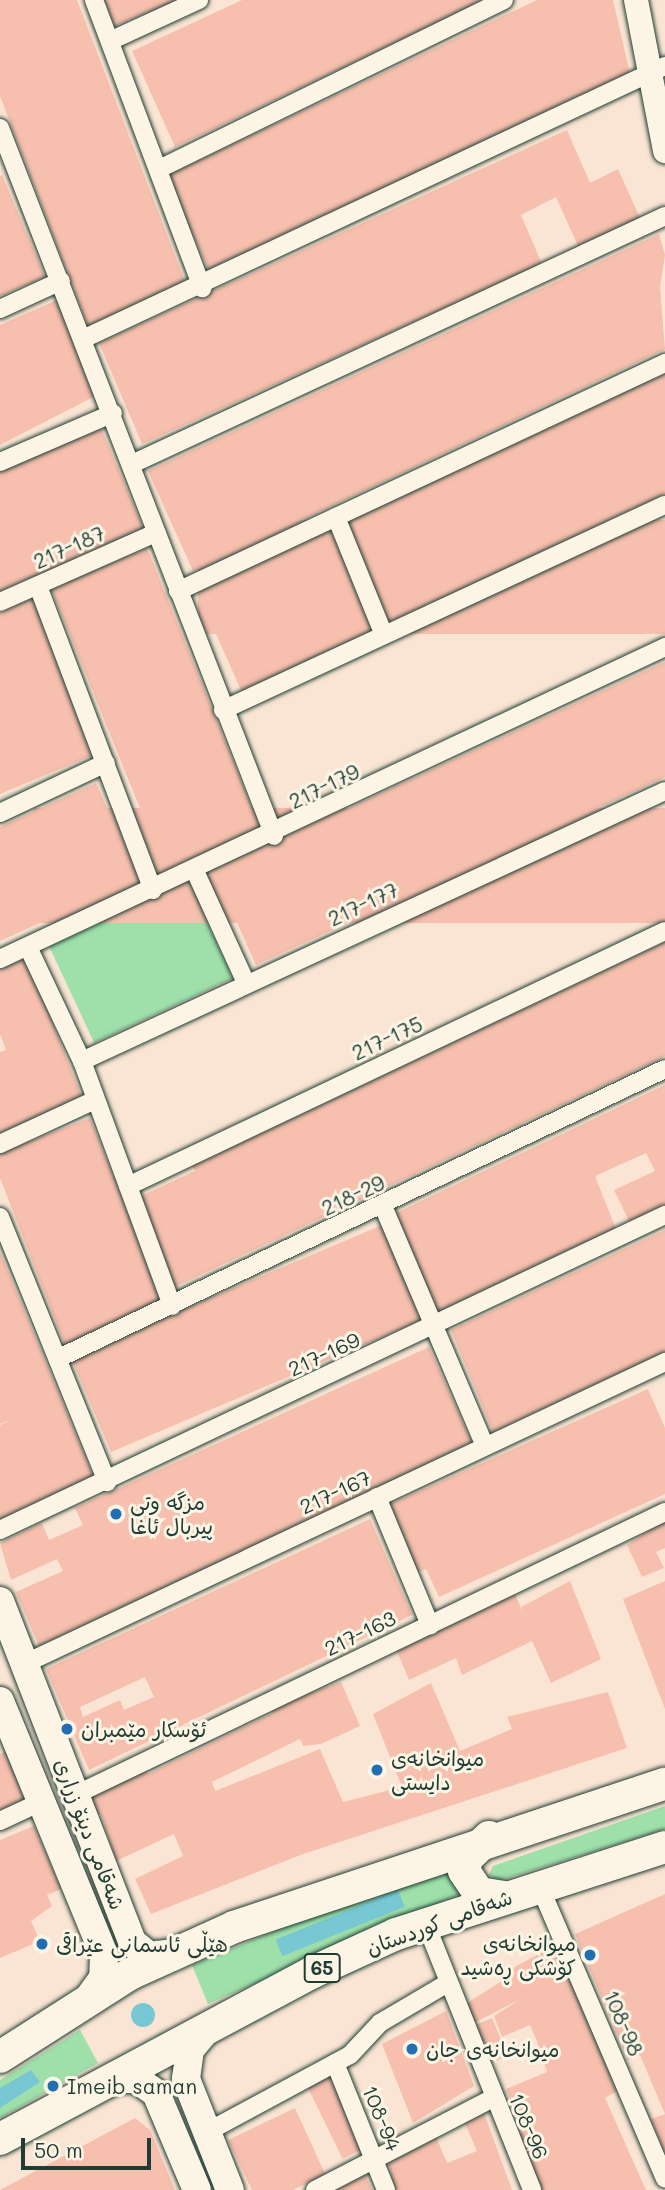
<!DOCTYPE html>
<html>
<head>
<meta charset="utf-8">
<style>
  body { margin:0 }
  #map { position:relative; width:665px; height:2190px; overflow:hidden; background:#fae5d4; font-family:Mali,"Playpen Sans Arabic",sans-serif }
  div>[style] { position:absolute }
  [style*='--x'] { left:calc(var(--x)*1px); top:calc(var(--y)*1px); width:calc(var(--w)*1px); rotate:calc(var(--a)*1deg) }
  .green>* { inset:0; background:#9fe0aa; transform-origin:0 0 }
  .water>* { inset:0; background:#78c8d3; transform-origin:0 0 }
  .round { border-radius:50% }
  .building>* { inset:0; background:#f7bfad; transform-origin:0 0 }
  .roads { filter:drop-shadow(0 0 2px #1f3d34) drop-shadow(0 0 2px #1f3d34) }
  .street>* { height:18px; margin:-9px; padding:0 9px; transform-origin:9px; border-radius:9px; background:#fcf5e5 }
  .secondary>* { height:24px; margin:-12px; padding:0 12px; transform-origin:12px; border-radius:12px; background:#fcf5e5 }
  .primary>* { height:28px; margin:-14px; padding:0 14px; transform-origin:14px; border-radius:14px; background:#fcf5e5 }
  .highway>* { height:32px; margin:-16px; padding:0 16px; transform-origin:16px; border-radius:16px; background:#fcf5e5 }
  .dots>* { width:19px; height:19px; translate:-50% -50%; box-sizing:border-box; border:4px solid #fcf5e5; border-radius:50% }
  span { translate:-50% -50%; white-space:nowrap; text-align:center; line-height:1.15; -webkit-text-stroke:6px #fcf5e5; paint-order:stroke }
  .shield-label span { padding:2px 5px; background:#fcf5e5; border:2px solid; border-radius:5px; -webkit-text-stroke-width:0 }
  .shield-label { font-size:19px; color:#1f3d34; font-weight:700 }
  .street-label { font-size:21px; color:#1f3d34 }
  .poi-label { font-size:21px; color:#1f3d34 }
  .left { translate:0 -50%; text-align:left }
  .right { translate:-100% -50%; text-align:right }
  .scale { position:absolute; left:21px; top:2138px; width:130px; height:32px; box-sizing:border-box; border:4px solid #1f3d34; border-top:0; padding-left:9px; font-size:21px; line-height:24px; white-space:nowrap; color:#1f3d34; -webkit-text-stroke:5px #fcf5e5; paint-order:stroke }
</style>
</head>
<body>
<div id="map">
  <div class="green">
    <div style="left:188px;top:882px;width:106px;height:153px;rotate:65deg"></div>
    <div style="clip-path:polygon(665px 1806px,665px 1829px,498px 1881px,489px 1875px,493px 1866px)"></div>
    <div style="clip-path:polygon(458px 1866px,469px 1890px,208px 2004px,192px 1965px,331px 1908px)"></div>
    <div style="clip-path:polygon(80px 2030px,98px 2063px,0 2118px,0 2080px)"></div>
  </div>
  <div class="water">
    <div style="left:398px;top:1890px;width:18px;height:132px;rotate:68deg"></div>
    <div class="round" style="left:131px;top:2003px;width:24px;height:24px"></div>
    <div style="clip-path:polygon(31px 2070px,40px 2082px,0 2108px,0 2088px)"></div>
  </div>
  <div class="building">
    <div style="clip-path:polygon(0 0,77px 0,187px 287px,88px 326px,0 96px)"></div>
    <div style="clip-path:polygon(104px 0,179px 0,114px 26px)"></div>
    <div style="clip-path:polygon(242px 0,485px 0,175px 147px,132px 51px)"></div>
    <div style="clip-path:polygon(537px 0,613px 0,631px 78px,211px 275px,166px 176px)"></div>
    <div style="clip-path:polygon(567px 130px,590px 183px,618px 169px,640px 218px,578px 246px,556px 197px,521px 215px,542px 264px,142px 444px,99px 343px)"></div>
    <div style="clip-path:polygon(2px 175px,45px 277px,0 296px,0 176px)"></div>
    <div style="clip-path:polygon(659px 234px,665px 255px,660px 287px,665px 349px,193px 571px,148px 471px)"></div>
    <div style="clip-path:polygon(57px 300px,97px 395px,0 445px,0 325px)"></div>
    <div style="clip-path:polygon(665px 373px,665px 494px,392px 621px,346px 521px)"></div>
    <div style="clip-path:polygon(101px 428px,144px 530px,0 591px,0 471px)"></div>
    <div style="left:665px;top:520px;width:114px;height:467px;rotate:90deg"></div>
    <div style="left:330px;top:531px;width:111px;height:146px;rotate:66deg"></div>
    <div style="left:147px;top:548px;width:297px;height:104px;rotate:68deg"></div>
    <div style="clip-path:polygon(34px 598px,98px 753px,0 794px,0 613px)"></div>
    <div style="clip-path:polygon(665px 662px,665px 777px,256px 965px,217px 878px,273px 853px,269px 845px)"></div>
    <div style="clip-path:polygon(96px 783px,109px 812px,89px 821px,98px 840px,122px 829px,143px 876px,0 941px,0 827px)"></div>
    <div style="left:665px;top:808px;width:115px;height:631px;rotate:90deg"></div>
    <div style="clip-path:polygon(665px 942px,665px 1056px,175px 1287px,139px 1197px,195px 1171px,192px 1166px)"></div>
    <div style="clip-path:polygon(27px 958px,83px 1100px,0 1133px,0 1052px,6px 1050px,0 1034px,0 969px)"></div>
    <div style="clip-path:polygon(665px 1085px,665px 1206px,630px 1223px,614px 1190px,655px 1171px,646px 1153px,595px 1176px,616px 1229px,437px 1313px,396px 1213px)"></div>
    <div style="clip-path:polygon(90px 1118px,164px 1302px,65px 1345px,0 1178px,0 1153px)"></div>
    <div style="left:382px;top:1225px;width:103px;height:338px;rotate:67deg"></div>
    <div style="clip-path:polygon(665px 1230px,665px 1352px,493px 1432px,451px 1330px)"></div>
    <div style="clip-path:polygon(0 1252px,94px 1478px,0 1521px,0 1425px,11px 1420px,0 1424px)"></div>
    <div style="clip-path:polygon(429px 1347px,473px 1445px,39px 1646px,16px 1592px,63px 1571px,57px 1559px,11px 1580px,0 1543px,42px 1523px,49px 1540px,83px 1525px,75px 1508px)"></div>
    <div style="clip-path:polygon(648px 1389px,665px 1428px,665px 1494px,439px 1597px,426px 1569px,415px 1573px,386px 1506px)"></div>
    <div style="clip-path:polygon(evenodd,370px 1519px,412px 1615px,89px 1770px,46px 1669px,370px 1519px,145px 1677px,154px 1697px,124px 1710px,120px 1700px,83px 1717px,80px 1707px,145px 1677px)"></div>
    <div style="clip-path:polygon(665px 1520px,665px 1548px,656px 1552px,664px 1568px,642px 1577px,627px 1545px)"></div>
    <div style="clip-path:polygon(570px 1581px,601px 1659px,551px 1683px,532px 1641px,462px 1675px,456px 1658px,409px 1680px,396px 1649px,515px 1594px,524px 1616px,521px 1607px)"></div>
    <div style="clip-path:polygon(665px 1581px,665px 1709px,623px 1599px)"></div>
    <div style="clip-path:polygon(341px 1682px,360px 1726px,321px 1744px,303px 1746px,300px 1739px,212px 1782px,215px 1791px,320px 1749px,343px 1802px,402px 1787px,373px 1714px,431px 1683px,460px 1751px,512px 1729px,507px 1717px,608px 1692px,627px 1748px,303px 1854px,151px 1914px,135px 1879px,183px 1856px,174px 1834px,116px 1861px,101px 1814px,91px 1816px,83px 1793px,144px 1765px,148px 1774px,273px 1713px,271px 1707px)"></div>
    <div style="clip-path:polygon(7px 1751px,27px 1798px,0 1810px,0 1754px)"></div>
    <div style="clip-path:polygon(34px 1826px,61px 1889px,47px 1895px,52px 1906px,31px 1921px,40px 1941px,0 1958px,0 1840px)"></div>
    <div style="clip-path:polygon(665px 1894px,665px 2154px,651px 2119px,665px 2114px,640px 2055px,628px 2060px,575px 1934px)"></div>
    <div style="clip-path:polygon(557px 1944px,619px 2090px,605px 2098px,646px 2190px,535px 2190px,512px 2137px,524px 2132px,506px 2089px,547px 2072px,537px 2041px,530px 2025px,502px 2037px,494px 2016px,519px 2000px,470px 2025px,461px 2007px,511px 1975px,509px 1970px)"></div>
    <div style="clip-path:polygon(446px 2011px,474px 2086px,413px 2123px,382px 2044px)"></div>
    <div style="left:492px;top:2018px;width:41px;height:25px;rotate:67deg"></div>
    <div style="left:334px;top:2075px;width:79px;height:29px;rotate:64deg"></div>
    <div style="clip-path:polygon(295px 2108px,325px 2174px,293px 2190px,252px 2190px,228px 2140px)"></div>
    <div style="clip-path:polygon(484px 2113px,512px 2190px,394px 2190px,388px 2160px,434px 2132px,447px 2163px,477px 2151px,464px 2121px)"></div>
    <div style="clip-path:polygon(135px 2118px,150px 2130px,175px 2190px,0 2190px)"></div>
    <div style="clip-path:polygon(361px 2166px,372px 2190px,319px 2190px)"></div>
  </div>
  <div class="roads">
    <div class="street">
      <div style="--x:94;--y:0;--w:308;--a:69.4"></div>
      <div style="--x:112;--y:40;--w:96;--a:-24.7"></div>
      <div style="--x:0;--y:128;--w:759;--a:68.84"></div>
      <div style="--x:159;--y:169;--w:384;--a:-26.1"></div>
      <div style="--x:0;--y:309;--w:67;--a:-24.7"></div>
      <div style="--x:83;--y:339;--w:643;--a:-25.13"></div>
      <div style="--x:0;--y:462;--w:123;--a:-23.4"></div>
      <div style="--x:132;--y:464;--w:588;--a:-24.95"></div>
      <div style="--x:336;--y:517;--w:127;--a:67.9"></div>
      <div style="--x:38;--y:586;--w:325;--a:69.3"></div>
      <div style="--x:178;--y:591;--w:538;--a:-25.09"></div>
      <div style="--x:0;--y:602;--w:171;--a:-23.9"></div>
      <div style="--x:223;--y:710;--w:487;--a:-24.9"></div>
      <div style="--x:0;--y:813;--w:117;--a:-25.3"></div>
      <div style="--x:195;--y:871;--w:123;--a:65.5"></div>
      <div style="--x:28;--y:947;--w:126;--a:64.7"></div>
      <div style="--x:82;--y:1061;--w:261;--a:69.8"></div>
      <div style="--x:0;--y:959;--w:735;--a:-25.13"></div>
      <div style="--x:82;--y:1061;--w:642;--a:-24.85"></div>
      <div style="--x:0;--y:1144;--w:105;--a:-24.9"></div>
      <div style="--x:128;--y:1186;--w:594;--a:-25.4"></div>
      <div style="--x:383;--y:1206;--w:261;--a:67"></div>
      <div style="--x:0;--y:1217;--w:286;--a:68"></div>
      <div style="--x:59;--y:1358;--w:671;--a:-25.5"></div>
      <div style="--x:377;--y:1497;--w:139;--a:67.5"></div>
      <div style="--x:0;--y:1530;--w:736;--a:-25.35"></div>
      <div style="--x:24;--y:1664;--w:709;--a:-25.23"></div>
      <div style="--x:75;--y:1795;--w:654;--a:-25.63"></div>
      <div style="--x:0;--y:1821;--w:47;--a:-24.9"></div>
      <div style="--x:540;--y:1887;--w:317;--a:66.8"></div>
      <div style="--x:425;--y:1922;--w:289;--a:68.2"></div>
      <div style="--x:335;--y:2063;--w:137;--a:68.1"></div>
      <div style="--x:207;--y:2132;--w:162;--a:-28.3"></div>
      <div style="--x:350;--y:2055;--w:44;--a:-46.8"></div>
      <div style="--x:380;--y:2023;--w:79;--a:-30.5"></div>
      <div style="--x:315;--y:2190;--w:200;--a:-27.3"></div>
    </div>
    <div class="secondary">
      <div style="--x:636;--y:0;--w:154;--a:79.1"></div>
    </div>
    <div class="primary">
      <div style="--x:0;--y:1601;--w:366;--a:68.8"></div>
      <div style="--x:132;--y:1942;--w:22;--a:39"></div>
      <div style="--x:149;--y:1956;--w:26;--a:-7"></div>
      <div style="--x:0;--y:1701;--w:274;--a:67.7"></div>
      <div style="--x:104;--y:1955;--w:23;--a:92"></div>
      <div style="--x:103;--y:1978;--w:29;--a:126"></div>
      <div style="--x:209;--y:2027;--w:30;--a:130"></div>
      <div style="--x:190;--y:2050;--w:29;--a:98"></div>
      <div style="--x:186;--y:2079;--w:119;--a:68.4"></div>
      <div style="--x:111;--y:2079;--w:25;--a:0"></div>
      <div style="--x:136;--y:2079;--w:24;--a:35"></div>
      <div style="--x:156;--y:2093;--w:105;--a:67.1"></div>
    </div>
    <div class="highway">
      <div style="--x:489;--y:1837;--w:30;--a:136"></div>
      <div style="--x:467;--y:1858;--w:13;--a:103"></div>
      <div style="--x:464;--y:1871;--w:27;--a:56"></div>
      <div style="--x:479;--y:1893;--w:24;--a:9"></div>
      <div style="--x:0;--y:2057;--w:154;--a:-32.6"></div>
      <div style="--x:130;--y:1974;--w:114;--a:-24.3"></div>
      <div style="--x:234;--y:1927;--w:454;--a:-18.4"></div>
      <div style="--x:0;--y:2139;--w:355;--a:-28.1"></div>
      <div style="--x:313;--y:1972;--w:91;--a:-24.6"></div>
      <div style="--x:396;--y:1934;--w:283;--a:-17.9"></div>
    </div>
  </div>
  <div class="dots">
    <div style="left:116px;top:1514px;background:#1f6fb2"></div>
    <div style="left:67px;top:1729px;background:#1f6fb2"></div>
    <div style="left:377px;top:1770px;background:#1f6fb2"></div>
    <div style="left:42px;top:1944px;background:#1f6fb2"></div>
    <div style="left:590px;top:1955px;background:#1f6fb2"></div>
    <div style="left:412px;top:2049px;background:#1f6fb2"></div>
    <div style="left:53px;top:2086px;background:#1f6fb2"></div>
  </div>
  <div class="shield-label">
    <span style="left:322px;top:1968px">65</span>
  </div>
  <div class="street-label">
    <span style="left:69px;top:547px;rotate:-24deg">217-187</span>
    <span style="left:324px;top:786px;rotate:-26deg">217-179</span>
    <span style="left:363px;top:904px;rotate:-25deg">217-177</span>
    <span style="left:387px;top:1038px;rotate:-25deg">217-175</span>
    <span style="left:353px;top:1195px;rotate:-25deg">218-29</span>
    <span style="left:324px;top:1354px;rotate:-25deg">217-169</span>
    <span style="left:335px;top:1492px;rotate:-25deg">217-167</span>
    <span style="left:360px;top:1633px;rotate:-26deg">217-163</span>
    <span style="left:90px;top:1834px;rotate:69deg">شەقامی دینۆ زراری</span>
    <span style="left:439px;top:1922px;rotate:-20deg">شەقامی کوردستان</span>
    <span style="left:624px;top:2023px;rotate:67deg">108-98</span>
    <span style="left:382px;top:2118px;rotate:68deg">108-94</span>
    <span style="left:529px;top:2126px;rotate:67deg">108-96</span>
  </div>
  <div class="poi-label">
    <span class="left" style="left:130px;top:1514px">مزگه وتى<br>پيربال ئاغا</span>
    <span class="left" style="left:81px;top:1729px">ئۆسکار مێمبران</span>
    <span class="left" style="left:391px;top:1770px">میوانخانەی<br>دایستی</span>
    <span class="right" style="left:576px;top:1955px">میوانخانەی<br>کۆشکی ڕەشید</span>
    <span class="left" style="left:56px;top:1944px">هێڵی ئاسمانی عێراقی</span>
    <span class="left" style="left:426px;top:2049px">میوانخانەی جان</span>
    <span class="left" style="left:67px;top:2086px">Imeib saman</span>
  </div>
  <div class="scale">50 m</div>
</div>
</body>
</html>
